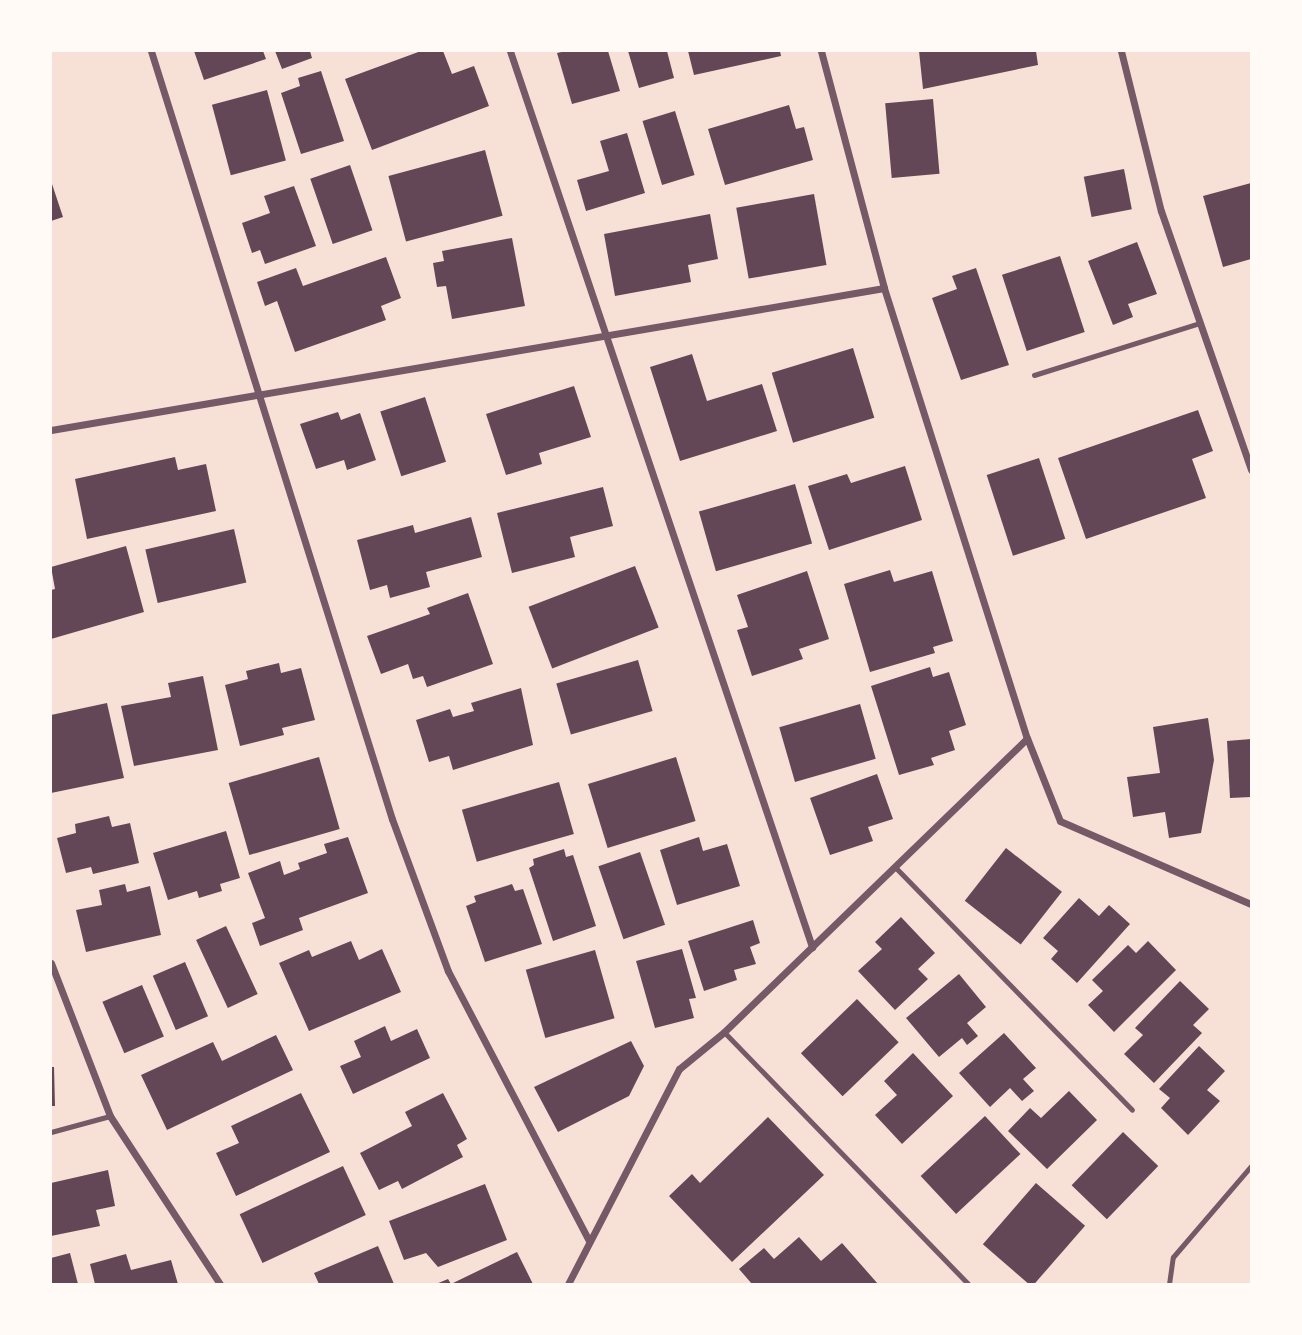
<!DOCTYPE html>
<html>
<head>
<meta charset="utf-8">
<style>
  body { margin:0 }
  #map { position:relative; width:1302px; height:1335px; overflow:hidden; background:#f7e1d7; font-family:Rubik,sans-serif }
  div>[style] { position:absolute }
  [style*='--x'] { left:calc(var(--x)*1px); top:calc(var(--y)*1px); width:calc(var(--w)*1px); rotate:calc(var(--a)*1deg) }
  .building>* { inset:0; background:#644757; transform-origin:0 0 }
  .service>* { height:5px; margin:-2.5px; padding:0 2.5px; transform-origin:2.5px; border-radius:2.5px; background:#755966 }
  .minor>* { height:7px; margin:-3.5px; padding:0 3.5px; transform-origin:3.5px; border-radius:3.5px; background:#755966 }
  span { translate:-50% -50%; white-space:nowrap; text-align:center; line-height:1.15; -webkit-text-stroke:7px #fffaf5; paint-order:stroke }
  .frame { position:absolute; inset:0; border:52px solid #fffaf5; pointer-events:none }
</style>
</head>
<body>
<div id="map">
  <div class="building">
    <div style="clip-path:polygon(194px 51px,263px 51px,266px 59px,204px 80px)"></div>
    <div style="clip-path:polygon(275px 51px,310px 51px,312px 58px,282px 69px)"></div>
    <div style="clip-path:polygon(421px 51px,443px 51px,452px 74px,474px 66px,489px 106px,372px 150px,345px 79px)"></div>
    <div style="clip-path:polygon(566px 51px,608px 51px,620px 91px,572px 104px,557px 53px)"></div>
    <div style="clip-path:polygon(628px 51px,667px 51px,674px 78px,639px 88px)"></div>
    <div style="clip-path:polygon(688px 51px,780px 51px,781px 56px,694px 75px)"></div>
    <div style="clip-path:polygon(919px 51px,1036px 51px,1038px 65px,923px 89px)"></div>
    <div style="clip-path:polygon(321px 71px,344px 141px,301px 154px,281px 93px,300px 86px,298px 78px)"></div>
    <div style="left:267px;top:90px;width:73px;height:57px;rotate:75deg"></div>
    <div style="left:933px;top:99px;width:75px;height:48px;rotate:85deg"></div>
    <div style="clip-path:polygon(789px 105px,796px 129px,804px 127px,813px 160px,725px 185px,708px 129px)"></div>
    <div style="left:675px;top:111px;width:67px;height:34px;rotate:73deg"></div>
    <div style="clip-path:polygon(627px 133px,645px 193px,586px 211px,577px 180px,609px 171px,600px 141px)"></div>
    <div style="left:485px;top:150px;width:68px;height:100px;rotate:75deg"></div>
    <div style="left:350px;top:165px;width:69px;height:42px;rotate:71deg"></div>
    <div style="left:1124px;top:169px;width:41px;height:41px;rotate:79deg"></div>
    <div style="clip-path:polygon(51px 181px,63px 217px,51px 221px)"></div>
    <div style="clip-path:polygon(1251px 183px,1251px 259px,1223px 267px,1203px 196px)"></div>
    <div style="clip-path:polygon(294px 186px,316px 246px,265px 264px,260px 250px,252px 253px,242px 223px,270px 213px,264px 196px)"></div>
    <div style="left:814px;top:194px;width:72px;height:79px;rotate:80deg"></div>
    <div style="clip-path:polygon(710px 214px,718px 259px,688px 265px,691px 282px,615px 296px,604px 234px)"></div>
    <div style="clip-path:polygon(512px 238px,525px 306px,452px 319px,446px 286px,437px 287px,433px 263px,444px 261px,442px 251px)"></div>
    <div style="clip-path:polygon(1137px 242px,1157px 294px,1128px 304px,1133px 317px,1113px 325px,1088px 261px)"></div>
    <div style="left:1060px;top:256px;width:80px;height:61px;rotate:72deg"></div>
    <div style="clip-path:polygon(386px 257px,401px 298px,381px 306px,386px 320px,295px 352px,277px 301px,265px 306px,257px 282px,296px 268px,303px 286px)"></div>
    <div style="clip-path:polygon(976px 268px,1009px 365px,961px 380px,932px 298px,957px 289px,952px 276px)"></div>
    <div style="left:853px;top:348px;width:73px;height:85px;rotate:73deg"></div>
    <div style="clip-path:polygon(692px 354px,707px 401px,762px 384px,777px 431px,680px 461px,650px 367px)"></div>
    <div style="clip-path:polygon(574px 386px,591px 437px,539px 453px,542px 464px,506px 475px,486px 414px)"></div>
    <div style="left:425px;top:397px;width:68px;height:47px;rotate:72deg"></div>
    <div style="clip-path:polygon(1198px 410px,1213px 451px,1192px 459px,1206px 498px,1086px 539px,1058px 458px)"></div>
    <div style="clip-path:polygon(338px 412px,341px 420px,360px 413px,376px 460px,347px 470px,344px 460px,316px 469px,300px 424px)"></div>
    <div style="clip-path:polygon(175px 457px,178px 470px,206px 464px,216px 511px,87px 539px,75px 479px)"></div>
    <div style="left:1039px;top:458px;width:85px;height:55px;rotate:72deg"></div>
    <div style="clip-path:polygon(905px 466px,922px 520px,829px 550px,808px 486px,847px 474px,851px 483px)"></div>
    <div style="left:795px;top:484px;width:62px;height:100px;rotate:74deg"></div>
    <div style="clip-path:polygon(603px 487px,613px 526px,570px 537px,575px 557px,512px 573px,497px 513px)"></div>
    <div style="clip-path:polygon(471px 517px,482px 557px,426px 572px,430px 587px,390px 598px,387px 585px,370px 590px,357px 540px,413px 525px,415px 533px)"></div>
    <div style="left:234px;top:529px;width:55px;height:91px;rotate:77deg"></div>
    <div style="clip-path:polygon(126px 546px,144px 612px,51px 639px,51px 590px,55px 589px,51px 567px)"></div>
    <div style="left:635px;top:566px;width:66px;height:114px;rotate:69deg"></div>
    <div style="clip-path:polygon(890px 570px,894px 582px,932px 571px,953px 641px,933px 647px,935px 653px,870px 672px,844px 584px)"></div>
    <div style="clip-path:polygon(807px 571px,829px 639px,799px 649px,803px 659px,752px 676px,737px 630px,748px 627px,737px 595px)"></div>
    <div style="clip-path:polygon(468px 593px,493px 664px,427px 687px,423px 676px,413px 679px,408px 664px,381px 674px,367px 636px,430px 614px,427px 608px)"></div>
    <div style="left:638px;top:660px;width:53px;height:85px;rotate:74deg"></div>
    <div style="clip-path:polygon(279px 663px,281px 673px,301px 668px,315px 720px,282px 728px,284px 735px,240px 746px,225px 685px,248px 679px,246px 671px)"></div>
    <div style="clip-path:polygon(930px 667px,933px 677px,949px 672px,966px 725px,949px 731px,955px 750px,931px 758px,934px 765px,899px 775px,871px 686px)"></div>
    <div style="clip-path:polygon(203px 676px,218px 750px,134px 766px,121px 706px,171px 697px,168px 683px)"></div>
    <div style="clip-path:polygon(521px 688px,533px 745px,453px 770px,449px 756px,429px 762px,416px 720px,450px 709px,453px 717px,474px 711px,471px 703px)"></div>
    <div style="clip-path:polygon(107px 703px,124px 778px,51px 793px,51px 715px)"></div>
    <div style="left:860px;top:704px;width:57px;height:84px;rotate:74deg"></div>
    <div style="clip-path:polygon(1208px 718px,1214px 760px,1201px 833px,1169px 838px,1165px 812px,1133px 817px,1127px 777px,1160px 773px,1153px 727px)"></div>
    <div style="clip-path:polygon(1251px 739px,1251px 797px,1230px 798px,1227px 741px)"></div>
    <div style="left:319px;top:757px;width:75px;height:94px;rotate:74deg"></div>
    <div style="left:676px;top:757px;width:67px;height:92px;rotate:73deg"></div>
    <div style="clip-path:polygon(877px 774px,893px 819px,868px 827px,873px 841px,830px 855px,810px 798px)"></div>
    <div style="left:559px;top:782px;width:54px;height:101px;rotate:74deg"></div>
    <div style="clip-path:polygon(109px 816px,112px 827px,130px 823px,139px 863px,93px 874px,91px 867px,66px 873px,57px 838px,76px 833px,75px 824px)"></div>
    <div style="clip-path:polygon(226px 831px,240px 878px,220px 884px,222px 891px,199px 898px,197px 891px,168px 900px,153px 853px)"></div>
    <div style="clip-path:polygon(348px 837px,368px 893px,299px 918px,303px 930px,260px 946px,252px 923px,265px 918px,248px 873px,280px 861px,284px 875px,300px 869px,298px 863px,327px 853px,324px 844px)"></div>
    <div style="clip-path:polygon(699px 837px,703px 851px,727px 844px,740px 886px,677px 905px,660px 850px)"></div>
    <div style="left:1006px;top:848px;width:71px;height:67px;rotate:38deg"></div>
    <div style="clip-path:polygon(564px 849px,566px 857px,573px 855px,596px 926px,553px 941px,529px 868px,534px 865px,533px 859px)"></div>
    <div style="left:640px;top:852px;width:77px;height:44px;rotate:71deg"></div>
    <div style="clip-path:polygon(125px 884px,127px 892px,150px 886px,161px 935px,86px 952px,76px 910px,102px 905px,99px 890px)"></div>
    <div style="clip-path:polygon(512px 884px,515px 891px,523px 889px,542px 944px,485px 962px,466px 906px,476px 902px,474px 896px)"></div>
    <div style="clip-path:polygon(1079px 898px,1099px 916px,1109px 905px,1130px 924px,1077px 983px,1051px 959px,1058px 951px,1043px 938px)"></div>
    <div style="clip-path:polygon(901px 917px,935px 953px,918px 969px,928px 979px,895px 1010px,858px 971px,882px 949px,875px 942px)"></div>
    <div style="clip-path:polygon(753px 920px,760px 943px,750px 947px,756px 964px,734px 970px,737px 980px,704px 991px,688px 941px)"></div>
    <div style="left:226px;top:926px;width:75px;height:33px;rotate:65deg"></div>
    <div style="clip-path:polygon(351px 941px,359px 960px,382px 949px,401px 992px,309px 1031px,279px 963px,309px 950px,312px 957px)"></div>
    <div style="clip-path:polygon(1148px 941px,1176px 970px,1114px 1032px,1088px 1005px,1103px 991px,1092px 980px,1128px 945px,1136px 953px)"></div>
    <div style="clip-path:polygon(682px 949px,696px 998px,689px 999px,694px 1018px,655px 1028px,636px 961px)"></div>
    <div style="left:595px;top:950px;width:71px;height:72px;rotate:74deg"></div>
    <div style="left:185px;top:962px;width:59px;height:35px;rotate:67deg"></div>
    <div style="clip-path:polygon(959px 974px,986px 1007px,967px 1023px,978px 1036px,967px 1045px,962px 1038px,939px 1057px,906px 1018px)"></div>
    <div style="clip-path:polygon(1180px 981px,1209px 1009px,1193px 1025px,1202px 1033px,1154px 1083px,1124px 1054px,1143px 1035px,1135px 1028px)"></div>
    <div style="left:142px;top:985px;width:56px;height:43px;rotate:67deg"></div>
    <div style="left:857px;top:999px;width:60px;height:78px;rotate:46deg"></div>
    <div style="clip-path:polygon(385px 1026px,391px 1041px,417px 1029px,430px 1058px,353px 1094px,340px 1066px,361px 1057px,354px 1041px)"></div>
    <div style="clip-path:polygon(1004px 1033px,1036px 1068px,1023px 1079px,1034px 1091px,1022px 1101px,1010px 1088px,990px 1107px,959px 1073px)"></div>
    <div style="clip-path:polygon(276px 1035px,293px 1070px,167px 1130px,141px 1075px,213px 1042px,222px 1061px)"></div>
    <div style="clip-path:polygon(631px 1041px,644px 1066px,629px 1096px,558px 1132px,534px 1087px)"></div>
    <div style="clip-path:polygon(1199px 1046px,1225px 1071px,1207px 1090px,1220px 1101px,1188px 1135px,1161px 1108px,1170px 1098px,1159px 1089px)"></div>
    <div style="clip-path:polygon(913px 1053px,953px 1096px,902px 1144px,875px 1115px,897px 1095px,884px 1081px)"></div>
    <div style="clip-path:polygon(51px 1067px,54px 1067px,55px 1106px,51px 1106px)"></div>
    <div style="clip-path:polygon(1069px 1091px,1097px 1120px,1047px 1169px,1008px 1131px,1030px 1108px,1041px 1118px)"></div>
    <div style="clip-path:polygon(301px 1093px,330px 1152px,236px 1196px,216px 1153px,239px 1143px,231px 1126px)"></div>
    <div style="clip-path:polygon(443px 1093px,467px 1139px,457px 1145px,463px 1157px,402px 1189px,398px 1181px,379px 1190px,360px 1153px,412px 1126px,405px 1112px)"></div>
    <div style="left:985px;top:1116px;width:52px;height:88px;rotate:47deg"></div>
    <div style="clip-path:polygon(768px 1117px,824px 1175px,732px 1262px,669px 1196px,692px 1174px,700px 1183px)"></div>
    <div style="left:1123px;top:1132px;width:49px;height:74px;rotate:44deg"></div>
    <div style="left:343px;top:1166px;width:54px;height:114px;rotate:65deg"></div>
    <div style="clip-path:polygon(108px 1170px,115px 1206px,96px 1210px,100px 1226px,51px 1236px,51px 1183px)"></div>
    <div style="left:1036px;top:1183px;width:65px;height:81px;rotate:41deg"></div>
    <div style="clip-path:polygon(485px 1184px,507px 1240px,438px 1267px,426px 1253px,404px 1260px,389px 1221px)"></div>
    <div style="clip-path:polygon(799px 1237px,821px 1261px,842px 1243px,878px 1284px,752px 1284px,739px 1269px,764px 1248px,774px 1259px)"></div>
    <div style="clip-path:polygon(378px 1246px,394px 1284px,319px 1284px,314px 1273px)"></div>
    <div style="clip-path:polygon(517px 1252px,533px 1284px,436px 1284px,448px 1279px,451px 1284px)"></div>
    <div style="clip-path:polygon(70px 1253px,78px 1284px,51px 1284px,51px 1258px)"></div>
    <div style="clip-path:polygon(126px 1254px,131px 1270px,171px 1260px,178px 1284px,95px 1284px,90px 1264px)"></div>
  </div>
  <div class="service">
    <div style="--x:1034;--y:375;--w:174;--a:-17.4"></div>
    <div style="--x:895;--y:867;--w:339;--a:45.7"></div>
    <div style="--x:724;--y:1032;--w:351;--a:45.9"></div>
    <div style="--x:51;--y:1132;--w:61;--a:-15.2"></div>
    <div style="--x:1169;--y:1284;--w:27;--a:-82"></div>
    <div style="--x:1173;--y:1257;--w:120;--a:-49.4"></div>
  </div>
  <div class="minor">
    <div style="--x:151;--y:51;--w:805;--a:72.58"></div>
    <div style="--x:392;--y:819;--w:162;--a:69.8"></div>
    <div style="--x:448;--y:971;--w:305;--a:62.4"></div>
    <div style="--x:510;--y:51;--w:946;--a:71.37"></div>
    <div style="--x:821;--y:51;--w:245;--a:75.1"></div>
    <div style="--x:884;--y:288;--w:472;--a:72.4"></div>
    <div style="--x:1027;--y:738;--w:89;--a:68.3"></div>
    <div style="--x:1060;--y:821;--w:208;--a:23.5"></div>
    <div style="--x:1121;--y:51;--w:165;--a:76"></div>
    <div style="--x:1161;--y:211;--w:274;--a:70.8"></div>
    <div style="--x:51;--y:430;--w:845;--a:-9.67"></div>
    <div style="--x:51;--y:963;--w:164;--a:68.9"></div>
    <div style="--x:110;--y:1116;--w:201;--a:56.8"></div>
    <div style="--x:568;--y:1284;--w:242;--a:-62.7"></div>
    <div style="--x:679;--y:1069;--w:58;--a:-39.4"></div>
    <div style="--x:724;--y:1032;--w:422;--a:-44.1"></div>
  </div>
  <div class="frame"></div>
</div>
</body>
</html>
